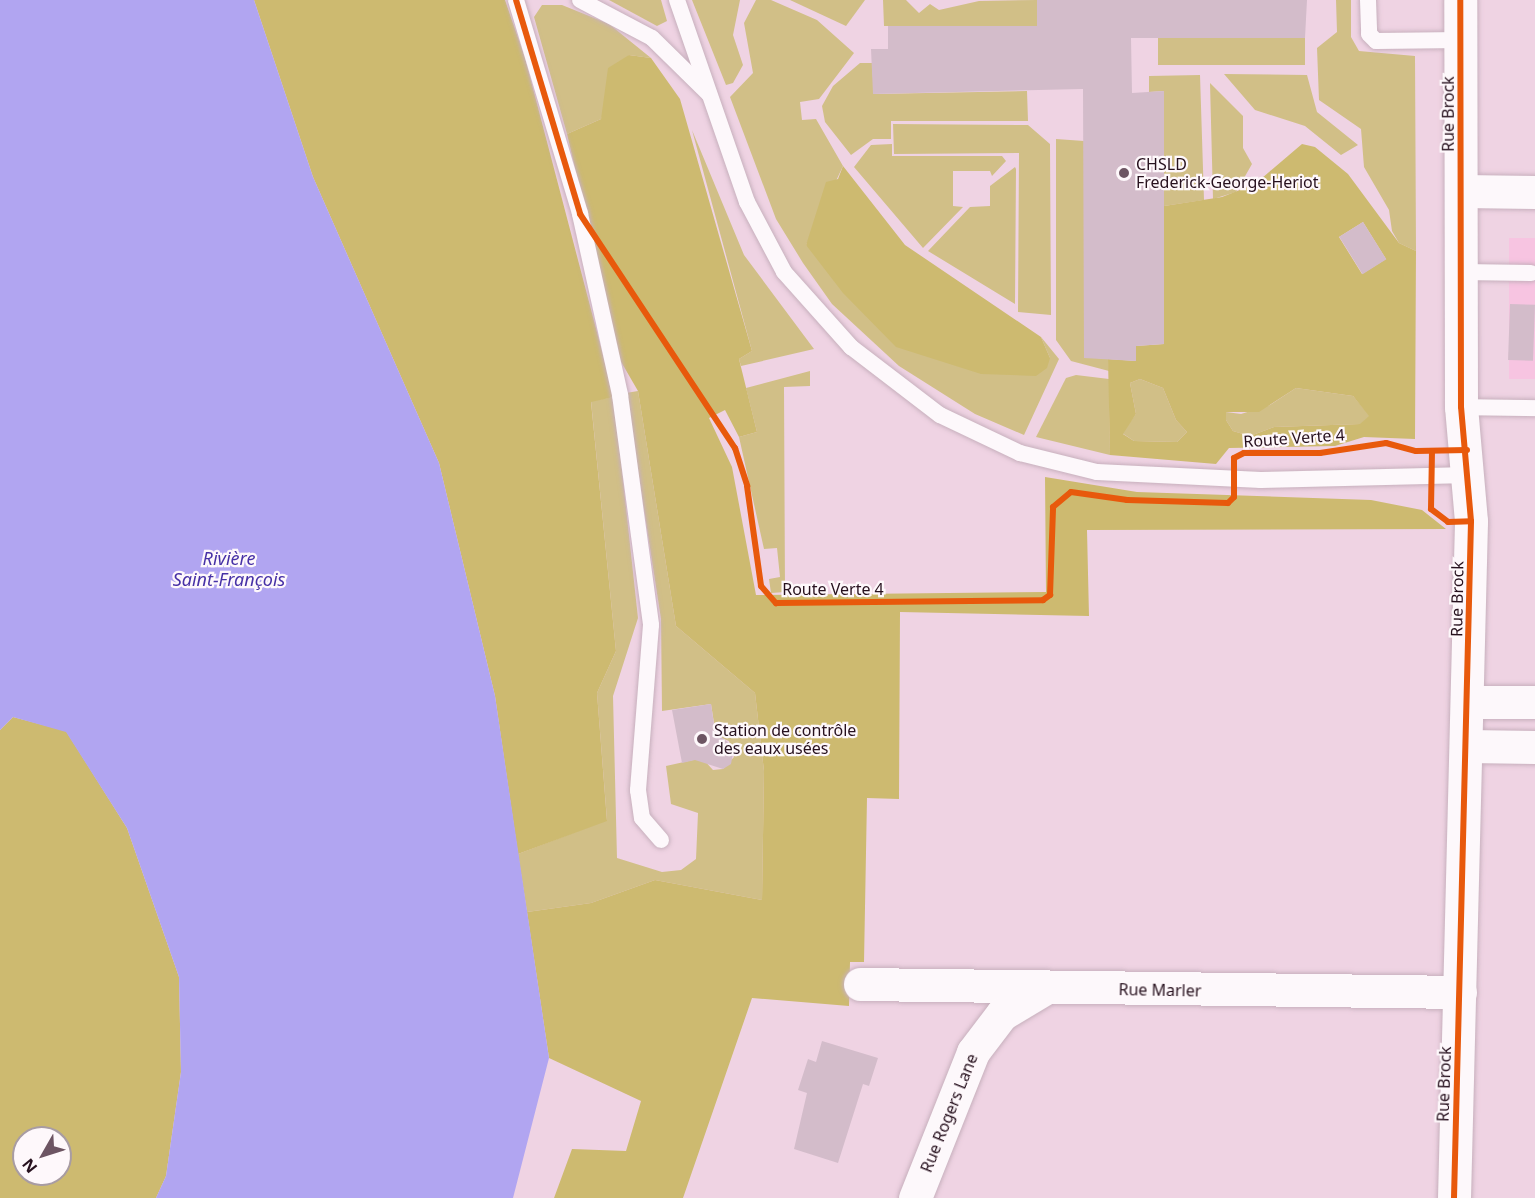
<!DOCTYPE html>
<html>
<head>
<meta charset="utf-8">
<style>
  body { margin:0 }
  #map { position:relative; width:1535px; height:1198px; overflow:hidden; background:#efd3e3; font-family:"Noto Sans",sans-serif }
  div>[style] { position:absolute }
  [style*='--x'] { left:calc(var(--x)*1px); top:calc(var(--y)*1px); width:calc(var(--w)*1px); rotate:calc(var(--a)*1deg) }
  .built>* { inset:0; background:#f7c4e1; transform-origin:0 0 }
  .green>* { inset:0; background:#d1bf87; transform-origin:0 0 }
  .forest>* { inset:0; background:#cdba70 }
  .water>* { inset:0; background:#b1a5f1 }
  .building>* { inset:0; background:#d3bcca; transform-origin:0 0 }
  .roads { filter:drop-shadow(0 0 2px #c7b0bd) drop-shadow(0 0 2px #c7b0bd) }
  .service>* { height:16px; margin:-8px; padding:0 8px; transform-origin:8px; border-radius:8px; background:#fdf8fb }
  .minor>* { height:33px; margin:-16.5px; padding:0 16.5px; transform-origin:16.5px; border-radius:16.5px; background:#fdf8fb }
  .tertiary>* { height:33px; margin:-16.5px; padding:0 16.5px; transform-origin:16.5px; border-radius:16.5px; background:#fdf8fb }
  .cycleway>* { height:6px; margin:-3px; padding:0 3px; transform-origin:3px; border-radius:3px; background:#e8590c }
  .dots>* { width:16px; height:16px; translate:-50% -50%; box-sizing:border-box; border:3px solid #fef8fb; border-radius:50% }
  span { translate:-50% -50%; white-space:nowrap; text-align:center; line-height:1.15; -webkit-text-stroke:4.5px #fef8fb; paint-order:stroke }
  .street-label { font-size:16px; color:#27111e }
  .poi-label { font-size:16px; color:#27111e }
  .left { translate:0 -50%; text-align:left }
  .water-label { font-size:18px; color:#4731a6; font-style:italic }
  .north { position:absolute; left:12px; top:1126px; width:60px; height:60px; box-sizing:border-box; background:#fef8fb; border:2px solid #a89ca3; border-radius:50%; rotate:231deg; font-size:16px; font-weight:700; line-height:24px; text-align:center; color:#27111e }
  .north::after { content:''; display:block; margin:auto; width:21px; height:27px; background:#6d5563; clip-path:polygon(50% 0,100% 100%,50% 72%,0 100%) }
</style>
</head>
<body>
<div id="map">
  <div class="built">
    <div style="left:1509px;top:238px;width:26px;height:141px"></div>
  </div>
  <div class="green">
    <div style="clip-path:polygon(609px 0,661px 0,667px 21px,657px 26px)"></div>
    <div style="clip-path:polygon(692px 0,740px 0,733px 35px,743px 65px,733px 83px,726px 85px)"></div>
    <div style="clip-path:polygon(756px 0,771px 0,817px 20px,854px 53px,819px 99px,800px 102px,802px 120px,816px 119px,843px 166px,806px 245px,1050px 358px,1041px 337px,1059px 359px,1024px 435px,975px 414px,899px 366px,832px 304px,803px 263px,776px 219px,730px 97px,753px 73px,744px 23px)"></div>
    <div style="clip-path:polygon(790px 0,865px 0,846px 26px)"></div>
    <div style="clip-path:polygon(883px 0,906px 0,919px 13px,930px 4px,939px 10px,979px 1px,1037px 0,1037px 26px,884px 26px)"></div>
    <div style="clip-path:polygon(1336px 0,1351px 0,1351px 37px,1359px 51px,1415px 56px,1416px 251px,1399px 243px,1392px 231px,1389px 210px,1364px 167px,1361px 129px,1319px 100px,1317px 48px,1337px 32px)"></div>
    <div style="clip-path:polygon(542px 5px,562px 5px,609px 24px,651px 58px,629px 55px,601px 119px,567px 134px,534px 17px)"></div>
    <div style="left:1158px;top:38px;width:147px;height:27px"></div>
    <div style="clip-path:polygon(860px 63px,872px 63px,874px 94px,1027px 91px,1028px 121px,891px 121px,891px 139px,873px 139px,851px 155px,825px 122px,822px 106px,833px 86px)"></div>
    <div style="clip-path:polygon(1224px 74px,1307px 75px,1317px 112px,1358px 145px,1341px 155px,1305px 126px,1255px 110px)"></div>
    <div style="clip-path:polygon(1200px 75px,1204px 200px,1164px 206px,1164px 91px,1149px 92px,1149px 76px)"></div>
    <div style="clip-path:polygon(1210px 83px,1243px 116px,1243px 148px,1252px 164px,1236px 192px,1213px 199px)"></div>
    <div style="clip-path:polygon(893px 124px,1028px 125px,1050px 144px,1051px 315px,1018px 312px,1019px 153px,894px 154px)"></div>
    <div style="clip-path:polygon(692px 130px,744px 255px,814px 349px,741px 366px,739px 359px,752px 351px)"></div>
    <div style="clip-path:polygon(1056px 139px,1084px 141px,1084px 357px,1108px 359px,1109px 371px,1071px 361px,1056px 340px)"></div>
    <div style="clip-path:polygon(892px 144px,892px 156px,1002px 156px,1006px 161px,992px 176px,990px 171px,953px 171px,953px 206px,963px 207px,923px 248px,854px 167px,871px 145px)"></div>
    <div style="clip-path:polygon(1015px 167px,1016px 169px,1015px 304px,928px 251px,970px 207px,990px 206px,990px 186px)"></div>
    <div style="clip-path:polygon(810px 371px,810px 386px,784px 387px,785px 592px,771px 593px,769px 579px,780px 577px,777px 548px,764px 549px,739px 437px,757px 432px,746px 388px)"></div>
    <div style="clip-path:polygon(1076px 375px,1109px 379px,1110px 455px,1036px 437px,1066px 378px)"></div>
    <div style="clip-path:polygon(1140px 379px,1163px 388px,1176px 420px,1187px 432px,1177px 442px,1134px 441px,1122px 433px,1136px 414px,1130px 383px)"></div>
    <div style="clip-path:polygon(1296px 388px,1353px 396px,1370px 416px,1361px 424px,1274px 427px,1250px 436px,1233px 431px,1226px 420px,1226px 412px,1241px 414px,1270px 405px)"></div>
    <div style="clip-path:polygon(638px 391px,676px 626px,755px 693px,764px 771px,762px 900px,655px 880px,591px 903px,527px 912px,518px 854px,607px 820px,597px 693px,616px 651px,591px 401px,614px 397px,638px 618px,613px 696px,617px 858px,662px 872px,681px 870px,696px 859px,698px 813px,671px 804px,666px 766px,702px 758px,713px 770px,723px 769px,734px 757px,729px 741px,716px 736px,711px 704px,662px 711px,661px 619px,626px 393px)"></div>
  </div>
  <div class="forest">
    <div style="clip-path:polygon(254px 0,505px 0,525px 58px,614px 397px,591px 402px,616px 651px,597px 693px,607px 821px,518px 854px,495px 696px,439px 463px,313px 177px)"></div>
    <div style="clip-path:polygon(629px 55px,651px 58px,680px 99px,752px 351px,739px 359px,757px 432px,739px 437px,725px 410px,709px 418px,732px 467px,756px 595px,1046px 592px,1045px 477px,1137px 492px,1371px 500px,1422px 510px,1446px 529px,1087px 530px,1089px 616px,900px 612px,899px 799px,867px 798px,864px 962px,850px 962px,849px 1006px,752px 998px,683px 1198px,554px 1198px,572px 1149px,626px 1151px,641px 1101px,549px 1058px,527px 912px,591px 903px,655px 880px,762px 900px,764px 771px,755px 693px,676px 626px,638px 391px,620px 360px,567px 134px,601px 119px,608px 68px)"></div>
    <div style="clip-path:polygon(evenodd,1302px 144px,1315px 147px,1348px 174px,1399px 243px,1416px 251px,1415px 439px,1364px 437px,1335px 446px,1229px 448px,1216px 464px,1110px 455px,1108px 359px,1136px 361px,1136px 346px,1164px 344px,1164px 206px,1222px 197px,1255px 184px,1302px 144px,1363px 222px,1386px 259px,1362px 274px,1339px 237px,1363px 222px,1302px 144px,1140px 379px,1163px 388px,1176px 420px,1187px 432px,1177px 442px,1134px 441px,1123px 434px,1136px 414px,1130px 383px,1140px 379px,1302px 144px,1296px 388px,1353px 396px,1369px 416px,1360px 424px,1274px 427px,1250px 436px,1233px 431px,1226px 420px,1226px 412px,1259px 412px,1296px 388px)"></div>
    <div style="clip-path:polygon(843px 166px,905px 245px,1041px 337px,1050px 358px,1047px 368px,1036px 376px,981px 374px,896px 347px,843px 293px,806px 245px,826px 182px,838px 179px)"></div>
    <div style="clip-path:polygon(evenodd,13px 717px,66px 731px,127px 828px,179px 977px,181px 1072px,166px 1176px,156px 1198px,0 1198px,0 730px,13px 717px,24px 1138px,60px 1138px,60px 1174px,24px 1174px,24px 1138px)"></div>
  </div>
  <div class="water">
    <div style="clip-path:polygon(0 0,254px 0,313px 177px,439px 463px,495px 696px,549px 1058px,513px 1198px,156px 1198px,166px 1176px,181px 1072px,179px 977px,127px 828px,66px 732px,13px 717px,0 730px)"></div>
  </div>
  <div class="building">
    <div style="clip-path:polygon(1037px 0,1307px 0,1305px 38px,1131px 38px,1132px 93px,1164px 91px,1164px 344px,1136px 346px,1136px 361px,1084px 358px,1083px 89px,873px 94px,871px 49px,888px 49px,888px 26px,1037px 26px)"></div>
    <div style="left:1363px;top:222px;width:44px;height:28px;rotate:58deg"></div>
    <div style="left:1510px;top:304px;width:25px;height:56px;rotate:2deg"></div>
    <div style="clip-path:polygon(711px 704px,715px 731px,734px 748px,731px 764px,723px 769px,695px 760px,682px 763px,672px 710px)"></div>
    <div style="clip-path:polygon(822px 1041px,878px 1058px,869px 1086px,863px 1084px,838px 1163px,794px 1149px,807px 1093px,798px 1090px,808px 1059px,816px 1062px)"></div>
  </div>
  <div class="roads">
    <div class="service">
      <div style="--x:516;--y:0;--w:223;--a:73.3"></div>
      <div style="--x:580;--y:214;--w:185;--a:77.5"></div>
      <div style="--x:620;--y:395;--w:232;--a:82.3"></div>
      <div style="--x:651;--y:625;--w:166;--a:94.5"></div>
      <div style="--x:638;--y:790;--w:28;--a:82"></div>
      <div style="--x:642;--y:818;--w:29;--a:49"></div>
      <div style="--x:580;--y:0;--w:81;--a:27.8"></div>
      <div style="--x:652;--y:38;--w:80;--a:44.5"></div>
      <div style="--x:677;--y:0;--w:214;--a:70.9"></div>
      <div style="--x:747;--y:202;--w:79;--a:62.1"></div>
      <div style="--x:784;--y:272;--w:101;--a:48.2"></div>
      <div style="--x:851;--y:347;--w:112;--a:37.4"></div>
      <div style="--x:940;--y:415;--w:89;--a:25.4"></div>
      <div style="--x:1020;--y:453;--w:79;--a:13.9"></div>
      <div style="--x:1097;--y:472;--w:164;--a:2.8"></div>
      <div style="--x:1261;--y:480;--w:208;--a:-1.4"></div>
      <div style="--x:1368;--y:0;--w:34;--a:88"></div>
      <div style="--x:1369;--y:34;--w:10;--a:45"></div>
      <div style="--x:1376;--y:41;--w:85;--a:-0.7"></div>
      <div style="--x:1462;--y:272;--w:69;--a:0.8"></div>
      <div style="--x:1461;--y:407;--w:74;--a:0.8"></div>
    </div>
    <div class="minor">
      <div style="--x:1462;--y:191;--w:73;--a:0.8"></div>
      <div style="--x:1469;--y:702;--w:66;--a:0"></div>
      <div style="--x:1468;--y:746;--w:67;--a:0.9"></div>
      <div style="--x:860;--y:984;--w:600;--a:0.76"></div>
      <div style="--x:915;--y:1198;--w:157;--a:-68.3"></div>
      <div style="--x:973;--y:1052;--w:48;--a:-52.7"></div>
      <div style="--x:1002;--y:1014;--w:49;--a:-30.8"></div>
    </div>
    <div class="tertiary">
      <div style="--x:1454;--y:1198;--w:677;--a:-88.56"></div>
      <div style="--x:1471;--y:521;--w:114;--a:-95"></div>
      <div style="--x:1461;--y:407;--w:407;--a:-90.1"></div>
    </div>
  </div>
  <div class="cycleway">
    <div style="--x:516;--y:0;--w:223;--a:73.3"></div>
    <div style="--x:580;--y:214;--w:281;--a:56.5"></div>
    <div style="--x:735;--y:448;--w:40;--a:72"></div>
    <div style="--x:747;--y:486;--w:101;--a:82"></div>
    <div style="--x:761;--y:586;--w:23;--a:49"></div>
    <div style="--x:776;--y:603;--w:267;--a:-0.6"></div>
    <div style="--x:1043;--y:600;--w:9;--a:-36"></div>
    <div style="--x:1050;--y:595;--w:88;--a:-88"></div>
    <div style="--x:1053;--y:507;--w:23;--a:-40"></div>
    <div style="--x:1071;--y:492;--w:57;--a:8.1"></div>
    <div style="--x:1127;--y:500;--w:101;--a:1.7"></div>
    <div style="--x:1228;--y:503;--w:8;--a:-45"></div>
    <div style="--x:1234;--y:497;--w:39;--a:-90"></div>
    <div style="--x:1234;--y:458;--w:11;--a:-27"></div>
    <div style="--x:1244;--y:453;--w:76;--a:0"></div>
    <div style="--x:1320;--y:453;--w:67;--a:-8.6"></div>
    <div style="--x:1386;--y:443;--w:31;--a:15"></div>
    <div style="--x:1416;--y:451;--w:51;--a:-1.1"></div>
    <div style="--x:1432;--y:451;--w:58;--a:91"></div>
    <div style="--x:1431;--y:509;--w:21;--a:37"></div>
    <div style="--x:1448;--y:522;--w:23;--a:-2"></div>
    <div style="--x:1454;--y:1198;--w:677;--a:-88.56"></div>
    <div style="--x:1471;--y:521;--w:114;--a:-95"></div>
    <div style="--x:1461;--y:407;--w:407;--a:-90.1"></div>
  </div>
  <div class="dots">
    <div style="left:1124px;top:173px;background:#6d5563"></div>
    <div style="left:702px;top:739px;background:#6d5563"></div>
  </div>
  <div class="street-label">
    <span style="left:1448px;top:114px;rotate:-90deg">Rue Brock</span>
    <span style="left:1294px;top:438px;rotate:-4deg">Route Verte 4</span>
    <span style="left:833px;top:589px">Route Verte 4</span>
    <span style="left:1457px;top:599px;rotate:-89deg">Rue Brock</span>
    <span style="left:1160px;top:990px;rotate:1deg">Rue Marler</span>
    <span style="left:1444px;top:1084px;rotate:-88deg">Rue Brock</span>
    <span style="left:949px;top:1113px;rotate:-68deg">Rue Rogers Lane</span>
  </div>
  <div class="poi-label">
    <span class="left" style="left:1136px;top:173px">CHSLD<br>Frederick-George-Heriot</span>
    <span class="left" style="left:714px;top:739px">Station de contrôle<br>des eaux usées</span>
  </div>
  <div class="water-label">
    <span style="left:229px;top:569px">Rivière<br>Saint-François</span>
  </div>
  <div class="north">N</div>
</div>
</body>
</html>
